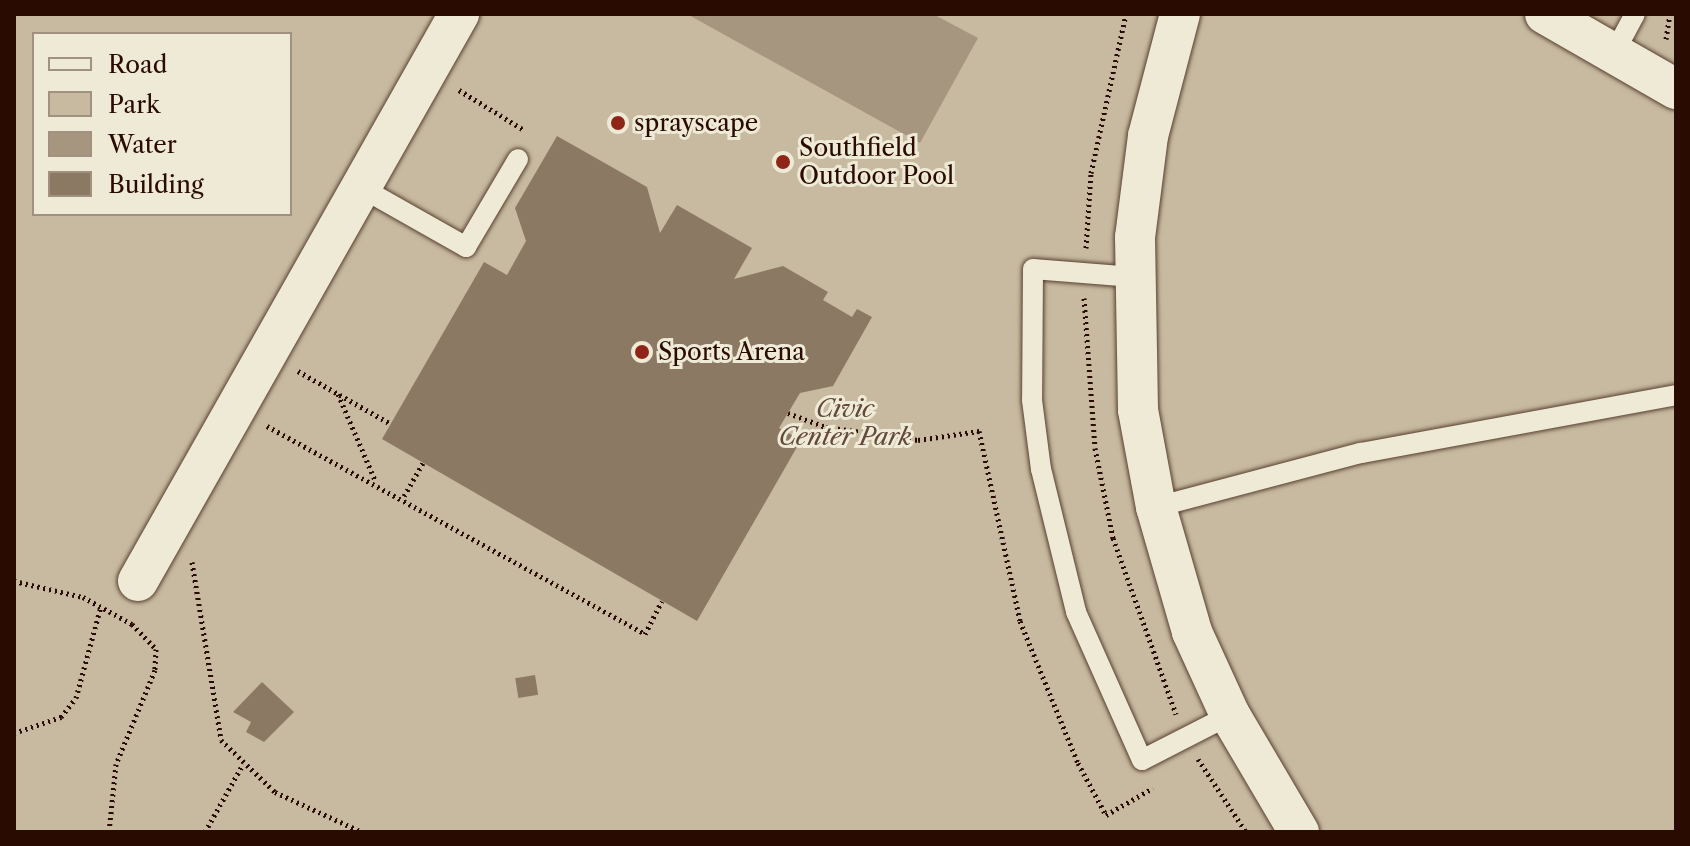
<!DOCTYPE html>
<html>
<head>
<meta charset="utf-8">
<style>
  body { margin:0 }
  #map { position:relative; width:1690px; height:846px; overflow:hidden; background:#e7dec0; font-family:"Libre Caslon Text",serif }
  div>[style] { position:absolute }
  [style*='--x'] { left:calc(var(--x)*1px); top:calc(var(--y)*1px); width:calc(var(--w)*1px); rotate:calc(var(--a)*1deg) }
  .green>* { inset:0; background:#c7baa0 }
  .water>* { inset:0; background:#a7967f }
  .building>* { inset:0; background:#8c7964; transform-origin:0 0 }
  .path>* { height:5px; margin-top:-2.5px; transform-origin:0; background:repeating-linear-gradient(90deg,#2a0b01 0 2px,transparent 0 6px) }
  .roads { filter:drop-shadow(0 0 2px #594031) drop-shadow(0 0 2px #594031) }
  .lane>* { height:20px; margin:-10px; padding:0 10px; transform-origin:10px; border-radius:10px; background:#efead6 }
  .street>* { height:40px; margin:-20px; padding:0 20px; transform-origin:20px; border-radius:20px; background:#efead6 }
  .dots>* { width:22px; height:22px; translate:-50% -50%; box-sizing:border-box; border:4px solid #efead6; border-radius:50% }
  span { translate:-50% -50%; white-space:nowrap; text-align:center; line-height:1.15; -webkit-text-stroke:6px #efead6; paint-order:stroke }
  .poi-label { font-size:24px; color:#2a0b01 }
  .left { translate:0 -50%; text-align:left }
  .park-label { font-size:24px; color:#614839; font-style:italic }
  .frame { position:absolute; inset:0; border:16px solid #2a0b01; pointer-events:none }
  .legend { position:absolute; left:32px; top:32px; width:260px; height:184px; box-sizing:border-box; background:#efead6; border:2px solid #a09181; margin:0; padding:10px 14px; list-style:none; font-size:24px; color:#2a0b01 }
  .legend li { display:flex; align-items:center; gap:16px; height:40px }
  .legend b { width:40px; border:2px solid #a09181 }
</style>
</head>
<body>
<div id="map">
  <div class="green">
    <div style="clip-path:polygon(evenodd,14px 14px,1676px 14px,1676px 832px,14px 832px,14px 14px,34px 34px,290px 34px,290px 214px,34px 214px,34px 34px)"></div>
  </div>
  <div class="water">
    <div style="clip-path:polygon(687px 14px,933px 14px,978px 38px,920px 143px)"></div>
  </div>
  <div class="building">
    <div style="clip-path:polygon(557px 136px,647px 187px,660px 233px,677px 205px,752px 248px,734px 279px,783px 266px,828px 292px,823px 300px,852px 317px,857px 309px,872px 317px,833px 386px,800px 393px,779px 428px,801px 440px,697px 621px,382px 439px,484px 262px,507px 275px,526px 241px,515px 208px)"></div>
    <div style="left:535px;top:675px;width:20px;height:20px;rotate:81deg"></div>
    <div style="clip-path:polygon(262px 682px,294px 712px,264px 742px,246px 732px,251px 722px,233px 712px)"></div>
  </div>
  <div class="path">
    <div style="--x:1666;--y:39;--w:25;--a:-81"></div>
    <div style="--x:459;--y:90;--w:76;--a:31.6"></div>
    <div style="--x:1086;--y:248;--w:75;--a:-86.2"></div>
    <div style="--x:1091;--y:173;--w:163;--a:-77.6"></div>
    <div style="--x:1084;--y:298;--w:150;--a:85.8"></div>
    <div style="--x:1095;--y:448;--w:92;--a:78.7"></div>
    <div style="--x:1113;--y:538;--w:187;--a:70.3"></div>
    <div style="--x:298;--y:371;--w:107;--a:29.7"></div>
    <div style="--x:338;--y:394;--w:94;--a:66.7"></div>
    <div style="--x:788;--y:413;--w:40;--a:20.2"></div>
    <div style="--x:826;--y:427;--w:93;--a:8"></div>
    <div style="--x:918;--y:440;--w:62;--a:-8.4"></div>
    <div style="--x:979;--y:431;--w:194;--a:77.8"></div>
    <div style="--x:1020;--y:621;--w:153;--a:67.8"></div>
    <div style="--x:1078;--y:763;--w:59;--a:61.7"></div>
    <div style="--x:1106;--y:815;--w:54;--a:-29.9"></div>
    <div style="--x:267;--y:426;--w:431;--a:28.8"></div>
    <div style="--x:645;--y:634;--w:37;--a:-63"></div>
    <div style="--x:404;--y:496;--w:38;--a:-60"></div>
    <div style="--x:192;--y:562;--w:180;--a:80.7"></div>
    <div style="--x:221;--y:740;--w:75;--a:43.9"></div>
    <div style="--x:275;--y:792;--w:96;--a:24.7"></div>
    <div style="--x:14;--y:581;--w:71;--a:13.1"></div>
    <div style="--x:83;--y:597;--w:56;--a:28.9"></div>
    <div style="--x:132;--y:624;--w:35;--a:46"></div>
    <div style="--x:156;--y:649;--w:21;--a:93"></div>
    <div style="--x:155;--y:670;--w:102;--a:112.5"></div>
    <div style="--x:116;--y:764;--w:68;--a:95.9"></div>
    <div style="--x:14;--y:733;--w:50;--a:-18.8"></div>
    <div style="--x:61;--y:717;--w:24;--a:-52"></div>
    <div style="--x:76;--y:698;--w:95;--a:-74.8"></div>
    <div style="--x:1198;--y:759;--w:87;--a:56.7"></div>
    <div style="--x:205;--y:832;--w:78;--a:-60.8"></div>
  </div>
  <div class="roads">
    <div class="lane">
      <div style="--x:1614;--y:53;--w:44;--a:-61.7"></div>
      <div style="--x:360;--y:187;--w:122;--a:29.5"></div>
      <div style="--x:466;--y:247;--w:102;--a:-59.4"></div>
      <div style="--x:1133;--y:277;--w:100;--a:-175.4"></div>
      <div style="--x:1033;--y:269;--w:131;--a:90.4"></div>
      <div style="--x:1032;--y:400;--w:70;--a:82.6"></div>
      <div style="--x:1041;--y:469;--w:147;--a:76.2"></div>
      <div style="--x:1076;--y:612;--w:162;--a:66"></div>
      <div style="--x:1142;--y:760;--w:99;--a:-27.1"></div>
      <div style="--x:1156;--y:507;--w:212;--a:-14.8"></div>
      <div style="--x:1361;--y:453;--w:320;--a:-10.4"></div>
    </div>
    <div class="street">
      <div style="--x:1180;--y:14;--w:126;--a:104.7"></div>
      <div style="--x:1148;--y:136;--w:102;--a:97.3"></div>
      <div style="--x:1135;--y:237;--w:173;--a:89"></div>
      <div style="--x:1138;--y:410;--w:99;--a:79.5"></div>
      <div style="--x:1156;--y:507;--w:130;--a:73.9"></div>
      <div style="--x:1192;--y:632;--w:91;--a:65.4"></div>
      <div style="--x:1230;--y:715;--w:136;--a:59.5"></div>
      <div style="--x:1545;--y:14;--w:151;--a:29.8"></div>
      <div style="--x:138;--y:581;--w:652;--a:-60.48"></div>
    </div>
  </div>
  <div class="dots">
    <div style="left:618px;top:123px;background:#8f2418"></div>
    <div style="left:783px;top:162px;background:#8f2418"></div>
    <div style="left:642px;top:352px;background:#8f2418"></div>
  </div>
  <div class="poi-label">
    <span class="left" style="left:634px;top:123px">sprayscape</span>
    <span class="left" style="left:799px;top:162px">Southfield<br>Outdoor Pool</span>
    <span class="left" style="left:658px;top:352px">Sports Arena</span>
  </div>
  <div class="park-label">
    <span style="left:845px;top:423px">Civic<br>Center Park</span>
  </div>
  <div class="frame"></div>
  <ul class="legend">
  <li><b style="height:10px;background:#efead6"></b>Road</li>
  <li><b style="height:22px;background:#c7baa0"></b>Park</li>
  <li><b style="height:22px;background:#a7967f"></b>Water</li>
  <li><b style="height:22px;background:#8c7964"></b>Building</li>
  </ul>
</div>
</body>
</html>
